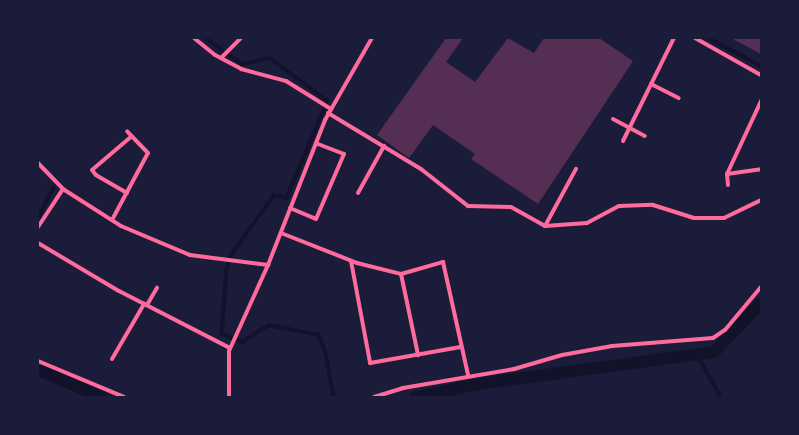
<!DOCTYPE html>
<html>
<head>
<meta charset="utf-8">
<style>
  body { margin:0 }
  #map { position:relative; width:799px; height:435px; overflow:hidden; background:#1b1b3a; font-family:"Roboto Serif",serif }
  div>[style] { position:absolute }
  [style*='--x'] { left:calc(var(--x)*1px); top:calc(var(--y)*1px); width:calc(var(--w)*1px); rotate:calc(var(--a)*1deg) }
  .stream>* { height:3.5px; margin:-1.75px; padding:0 1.75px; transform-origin:1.75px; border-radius:1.75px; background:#12122b }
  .canal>* { height:12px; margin:-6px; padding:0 6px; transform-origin:6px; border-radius:6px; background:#12122b }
  .building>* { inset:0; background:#542f53 }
  .minor>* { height:4px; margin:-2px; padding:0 2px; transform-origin:2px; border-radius:2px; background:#ff6b9d }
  span { translate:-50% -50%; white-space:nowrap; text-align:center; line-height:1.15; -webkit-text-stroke:4px #1b1b3a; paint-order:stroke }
  .frame { position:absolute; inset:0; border:39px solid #1b1b3a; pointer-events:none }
</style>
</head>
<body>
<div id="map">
  <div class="stream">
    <div style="--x:206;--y:38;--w:44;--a:35.8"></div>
    <div style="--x:242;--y:64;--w:29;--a:-12"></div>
    <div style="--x:270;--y:58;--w:72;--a:36.6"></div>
    <div style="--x:328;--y:101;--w:105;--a:112.9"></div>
    <div style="--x:287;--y:198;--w:13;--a:-171"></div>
    <div style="--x:274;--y:196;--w:70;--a:125.7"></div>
    <div style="--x:233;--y:253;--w:16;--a:112"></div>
    <div style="--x:227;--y:268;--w:66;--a:94.3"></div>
    <div style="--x:222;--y:334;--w:22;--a:22"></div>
    <div style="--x:242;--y:342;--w:32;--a:-32"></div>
    <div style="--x:269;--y:325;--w:51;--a:11.3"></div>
    <div style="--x:319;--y:335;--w:19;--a:69"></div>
    <div style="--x:326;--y:353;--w:45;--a:79.7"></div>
    <div style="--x:709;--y:38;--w:59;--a:28.3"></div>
    <div style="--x:38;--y:218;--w:34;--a:-63"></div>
    <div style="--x:697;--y:354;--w:49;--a:60.8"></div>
  </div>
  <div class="canal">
    <div style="--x:38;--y:370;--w:70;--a:22.6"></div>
    <div style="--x:416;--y:397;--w:63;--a:-11.8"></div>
    <div style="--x:478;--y:384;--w:238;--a:-7.7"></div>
    <div style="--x:714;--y:352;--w:68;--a:-46.2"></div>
  </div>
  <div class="building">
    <div style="clip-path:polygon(446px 38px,463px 38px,446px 62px,475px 82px,508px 38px,534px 53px,544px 38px,599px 38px,633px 61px,538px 204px,471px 159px,475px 154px,433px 125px,409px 158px,377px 135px)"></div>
    <div style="clip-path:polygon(731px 38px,761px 38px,761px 54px)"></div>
  </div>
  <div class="minor">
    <div style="--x:194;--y:38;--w:27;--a:39"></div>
    <div style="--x:215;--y:55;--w:30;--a:28"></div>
    <div style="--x:241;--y:69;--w:47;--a:14.9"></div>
    <div style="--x:286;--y:81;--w:53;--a:31.9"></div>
    <div style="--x:695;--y:38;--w:76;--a:29.3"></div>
    <div style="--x:221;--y:58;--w:28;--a:-45"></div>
    <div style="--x:651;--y:84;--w:31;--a:27"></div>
    <div style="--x:328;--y:113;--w:109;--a:31.1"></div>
    <div style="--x:421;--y:169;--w:60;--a:38.2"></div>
    <div style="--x:468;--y:206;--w:43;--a:1.3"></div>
    <div style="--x:511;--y:207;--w:39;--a:29"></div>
    <div style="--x:545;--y:226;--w:42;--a:-4.1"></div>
    <div style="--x:587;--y:223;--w:36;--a:-28"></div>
    <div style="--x:619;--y:206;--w:34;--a:-2"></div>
    <div style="--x:653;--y:205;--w:43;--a:17.6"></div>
    <div style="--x:694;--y:218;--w:30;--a:0"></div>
    <div style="--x:724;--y:218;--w:41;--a:-25.9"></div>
    <div style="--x:613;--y:119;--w:36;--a:28"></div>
    <div style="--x:623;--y:141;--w:115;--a:-63.7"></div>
    <div style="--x:38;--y:163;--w:36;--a:46"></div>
    <div style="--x:63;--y:189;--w:69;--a:32.5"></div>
    <div style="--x:121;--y:226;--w:75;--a:22.8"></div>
    <div style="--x:190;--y:255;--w:79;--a:7.3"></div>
    <div style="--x:727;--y:174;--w:34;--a:-8"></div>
    <div style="--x:728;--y:185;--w:11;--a:-95"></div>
    <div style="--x:727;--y:174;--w:81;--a:-65"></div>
    <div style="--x:127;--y:193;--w:36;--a:-150"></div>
    <div style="--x:96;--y:175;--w:6;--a:-129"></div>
    <div style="--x:92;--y:170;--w:52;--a:-40.4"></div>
    <div style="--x:358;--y:193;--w:54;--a:-61"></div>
    <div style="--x:290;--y:208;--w:28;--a:23"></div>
    <div style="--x:316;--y:219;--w:71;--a:-66.7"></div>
    <div style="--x:344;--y:154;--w:30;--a:-159"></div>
    <div style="--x:112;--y:220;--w:76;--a:-61.8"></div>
    <div style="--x:148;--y:153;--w:30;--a:-134"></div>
    <div style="--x:545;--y:226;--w:65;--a:-61.5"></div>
    <div style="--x:38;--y:227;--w:45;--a:-56.7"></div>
    <div style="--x:281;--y:233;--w:82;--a:21.5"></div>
    <div style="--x:357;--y:263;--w:45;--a:14"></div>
    <div style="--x:401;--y:274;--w:44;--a:-15.9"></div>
    <div style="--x:443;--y:262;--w:116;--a:77.5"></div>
    <div style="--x:38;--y:243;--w:94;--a:30.7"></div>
    <div style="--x:119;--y:291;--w:125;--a:27.2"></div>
    <div style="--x:351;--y:261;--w:104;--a:79.4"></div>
    <div style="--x:370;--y:363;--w:92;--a:-10"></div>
    <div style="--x:401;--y:274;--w:83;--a:78.1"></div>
    <div style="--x:147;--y:305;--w:20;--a:-60"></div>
    <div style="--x:112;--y:359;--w:64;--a:-59.8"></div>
    <div style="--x:38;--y:361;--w:93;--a:22.7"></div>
    <div style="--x:229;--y:397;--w:46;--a:-90"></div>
    <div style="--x:229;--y:351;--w:94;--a:-65.6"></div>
    <div style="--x:268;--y:265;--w:156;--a:-68.5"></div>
    <div style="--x:325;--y:120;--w:95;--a:-60.2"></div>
    <div style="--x:374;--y:397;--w:30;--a:-17"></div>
    <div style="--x:403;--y:388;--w:113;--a:-9.7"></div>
    <div style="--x:514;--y:369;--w:50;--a:-16.3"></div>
    <div style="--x:562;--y:355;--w:51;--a:-10.2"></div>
    <div style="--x:612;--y:346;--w:101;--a:-4.5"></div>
    <div style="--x:713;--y:338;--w:14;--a:-34"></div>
    <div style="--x:725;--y:330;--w:56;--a:-50.1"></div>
  </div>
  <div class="frame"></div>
</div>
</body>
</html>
